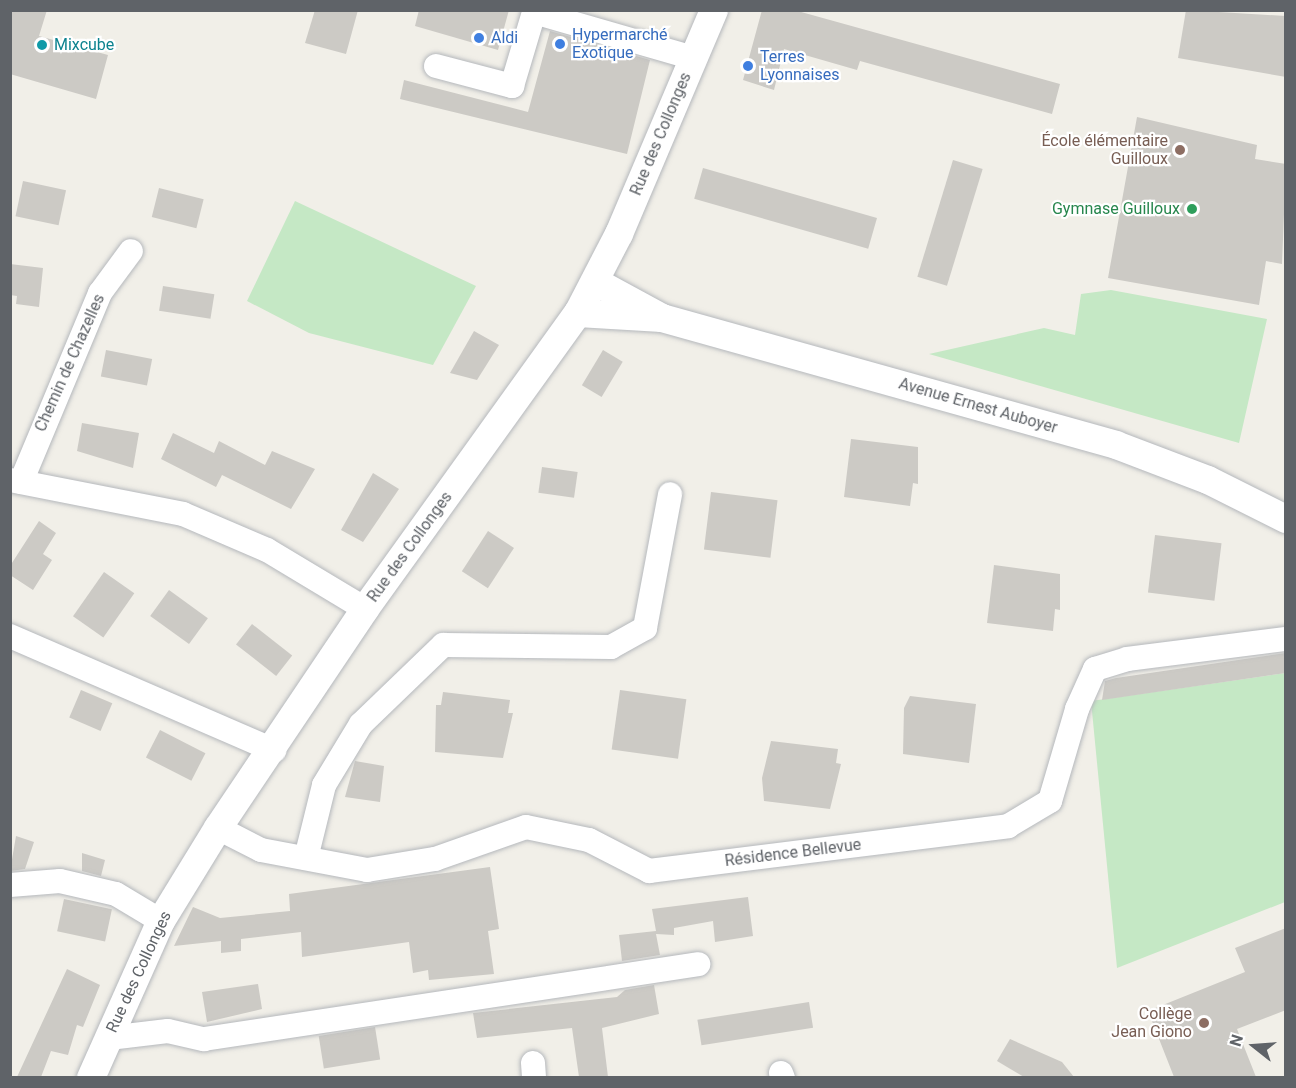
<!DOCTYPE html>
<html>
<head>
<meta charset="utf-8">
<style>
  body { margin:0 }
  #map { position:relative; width:1296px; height:1088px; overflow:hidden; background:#f1efe8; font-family:Roboto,sans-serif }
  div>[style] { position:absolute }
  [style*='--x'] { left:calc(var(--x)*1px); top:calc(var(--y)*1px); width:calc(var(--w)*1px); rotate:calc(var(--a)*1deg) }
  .green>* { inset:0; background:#c5e8c5 }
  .building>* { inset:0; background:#cccac5; transform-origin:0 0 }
  .roads { filter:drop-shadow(0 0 2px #b5b8bc) drop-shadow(0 0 2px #b5b8bc) }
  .minor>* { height:24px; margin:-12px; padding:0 12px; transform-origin:12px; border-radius:12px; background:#fff }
  .tertiary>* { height:28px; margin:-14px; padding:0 14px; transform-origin:14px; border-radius:14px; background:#fff }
  .dots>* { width:16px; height:16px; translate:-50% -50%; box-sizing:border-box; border:3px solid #fff; border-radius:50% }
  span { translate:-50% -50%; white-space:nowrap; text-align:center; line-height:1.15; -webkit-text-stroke:4.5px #fff; paint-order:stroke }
  .shop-label { font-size:16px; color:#366cbe }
  .left { translate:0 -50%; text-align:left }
  .culture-label { font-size:16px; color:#0d838f }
  .street-label { font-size:16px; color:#5f6368 }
  .education-label { font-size:16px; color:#785e54 }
  .right { translate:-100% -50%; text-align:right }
  .leisure-label { font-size:16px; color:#27864d }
  .frame { position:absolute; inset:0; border:12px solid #5f6368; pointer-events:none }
  .north { position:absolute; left:1224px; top:1016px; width:60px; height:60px; -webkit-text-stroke:4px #fff; paint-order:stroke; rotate:287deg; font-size:16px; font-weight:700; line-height:24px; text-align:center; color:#5f6368 }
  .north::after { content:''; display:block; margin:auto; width:21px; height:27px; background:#5f6368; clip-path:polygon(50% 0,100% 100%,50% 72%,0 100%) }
</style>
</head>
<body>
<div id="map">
  <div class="green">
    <div style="clip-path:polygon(295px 201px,476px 286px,433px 365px,309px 333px,247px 301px)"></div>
    <div style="clip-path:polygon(1111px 290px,1267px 319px,1239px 443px,929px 354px,1044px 328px,1075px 335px,1081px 294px)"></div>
    <div style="clip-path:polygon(1285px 673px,1285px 902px,1117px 968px,1091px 701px)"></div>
  </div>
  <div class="building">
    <div style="clip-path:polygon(10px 10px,47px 10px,39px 36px,108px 55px,96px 99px,10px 74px)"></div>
    <div style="clip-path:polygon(315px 10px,358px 10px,346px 54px,305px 43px)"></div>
    <div style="clip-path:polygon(419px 10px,509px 10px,498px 50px,415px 26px)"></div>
    <div style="clip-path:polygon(762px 10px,794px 10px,1060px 84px,1052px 114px,860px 61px,857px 70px,784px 49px,774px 90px,743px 80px)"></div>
    <div style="clip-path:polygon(1186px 10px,1286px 16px,1286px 77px,1178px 58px)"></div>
    <div style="clip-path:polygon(550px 31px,650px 60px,627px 154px,400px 99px,404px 80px,528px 112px)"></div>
    <div style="clip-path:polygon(1137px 117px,1257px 145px,1255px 159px,1286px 164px,1282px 264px,1266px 261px,1259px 305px,1108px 278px)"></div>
    <div style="left:953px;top:160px;width:31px;height:122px;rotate:17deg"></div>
    <div style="left:703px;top:168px;width:181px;height:32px;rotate:16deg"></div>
    <div style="left:23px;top:181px;width:44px;height:36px;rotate:12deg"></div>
    <div style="left:159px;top:188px;width:46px;height:30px;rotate:14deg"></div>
    <div style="clip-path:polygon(10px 264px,43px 268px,39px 307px,16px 304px,17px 296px,10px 295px)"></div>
    <div style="left:163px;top:286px;width:52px;height:25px;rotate:9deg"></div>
    <div style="clip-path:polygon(474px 331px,499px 345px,477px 380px,450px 373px)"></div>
    <div style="left:106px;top:350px;width:47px;height:27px;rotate:11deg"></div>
    <div style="left:603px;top:350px;width:23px;height:41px;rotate:31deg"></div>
    <div style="clip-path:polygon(82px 423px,139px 433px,133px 468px,77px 451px)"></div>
    <div style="clip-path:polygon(173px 433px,214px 453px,219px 441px,265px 465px,272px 451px,315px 469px,291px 509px,222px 475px,216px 487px,161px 459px)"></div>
    <div style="clip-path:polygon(851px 439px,918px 447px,918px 484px,913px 483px,910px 506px,844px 497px)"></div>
    <div style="left:542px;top:467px;width:36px;height:26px;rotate:8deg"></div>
    <div style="clip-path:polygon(373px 473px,399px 489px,363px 542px,341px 530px)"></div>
    <div style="left:711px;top:492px;width:67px;height:58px;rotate:7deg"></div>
    <div style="clip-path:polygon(39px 521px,56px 533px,43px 554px,52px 560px,33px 590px,10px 575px,10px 566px)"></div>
    <div style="left:488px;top:531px;width:31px;height:48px;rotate:33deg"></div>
    <div style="left:1155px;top:535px;width:67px;height:58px;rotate:7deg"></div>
    <div style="clip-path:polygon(994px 565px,1060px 574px,1060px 610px,1055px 609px,1053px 631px,987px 623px)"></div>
    <div style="left:104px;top:572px;width:37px;height:54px;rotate:35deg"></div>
    <div style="left:169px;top:590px;width:48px;height:32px;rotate:36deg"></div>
    <div style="left:252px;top:624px;width:51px;height:26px;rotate:38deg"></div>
    <div style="clip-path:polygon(1286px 653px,1286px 673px,1102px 700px,1105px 681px,1116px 678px)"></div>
    <div style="left:81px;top:690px;width:34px;height:30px;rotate:23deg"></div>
    <div style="left:620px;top:690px;width:67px;height:60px;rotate:8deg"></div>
    <div style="clip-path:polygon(443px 692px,510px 700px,508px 713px,513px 713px,503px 758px,435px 752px,436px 705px,441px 705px)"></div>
    <div style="clip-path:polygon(910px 696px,976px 704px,969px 763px,903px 754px,904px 708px)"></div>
    <div style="left:160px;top:730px;width:51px;height:31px;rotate:27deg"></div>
    <div style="clip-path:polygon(771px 741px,838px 749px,836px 763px,841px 764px,830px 809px,764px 801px,762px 778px)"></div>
    <div style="clip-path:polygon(355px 761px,384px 766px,380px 802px,345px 797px)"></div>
    <div style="clip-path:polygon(16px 836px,34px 842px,25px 869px,10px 871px)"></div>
    <div style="clip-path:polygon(82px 853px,105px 860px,101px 876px,82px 871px)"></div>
    <div style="clip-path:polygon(490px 867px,499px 929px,488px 931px,494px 974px,429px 980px,428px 970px,413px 973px,409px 942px,302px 957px,301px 932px,241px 939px,241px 951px,221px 953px,221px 941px,174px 946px,193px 907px,220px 918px,290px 911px,289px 894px)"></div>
    <div style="clip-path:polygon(748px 897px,753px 936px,715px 942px,713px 921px,674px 928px,674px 935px,656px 934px,660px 955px,622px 961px,619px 935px,656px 931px,652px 909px)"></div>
    <div style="left:64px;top:899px;width:49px;height:33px;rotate:12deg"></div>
    <div style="clip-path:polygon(1286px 928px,1286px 1010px,1237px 1029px,1256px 1077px,1174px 1077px,1148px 1011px,1245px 972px,1235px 948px)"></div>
    <div style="clip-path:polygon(67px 969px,100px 985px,83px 1027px,77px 1025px,68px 1055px,51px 1051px,41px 1077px,17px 1077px)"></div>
    <div style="clip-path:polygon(258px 984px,262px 1009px,207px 1022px,202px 992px)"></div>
    <div style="clip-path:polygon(654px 985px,659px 1014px,602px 1028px,608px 1077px,579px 1077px,572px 1028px,477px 1038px,473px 1013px,617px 997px,625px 990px)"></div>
    <div style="left:809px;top:1002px;width:26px;height:113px;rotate:81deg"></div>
    <div style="left:375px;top:1027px;width:33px;height:57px;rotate:81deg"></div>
    <div style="clip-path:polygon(1010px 1039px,1062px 1062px,1074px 1077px,1024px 1077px,997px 1061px)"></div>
  </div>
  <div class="roads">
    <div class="minor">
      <div style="--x:436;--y:66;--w:79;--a:14.7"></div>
      <div style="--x:512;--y:86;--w:77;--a:-73.4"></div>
      <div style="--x:534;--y:12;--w:166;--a:16.1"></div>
      <div style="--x:10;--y:480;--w:176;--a:11.1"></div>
      <div style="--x:183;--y:514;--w:91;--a:23.2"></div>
      <div style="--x:267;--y:550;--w:114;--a:31"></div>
      <div style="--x:21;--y:482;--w:205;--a:-67.3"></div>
      <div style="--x:100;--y:293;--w:52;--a:-53.6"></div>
      <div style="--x:10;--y:636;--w:288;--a:23.4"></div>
      <div style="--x:218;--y:828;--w:48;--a:27.1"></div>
      <div style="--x:261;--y:850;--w:108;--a:10.7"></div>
      <div style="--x:367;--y:870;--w:69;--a:-9.2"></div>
      <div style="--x:435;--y:859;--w:96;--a:-19.4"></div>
      <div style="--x:526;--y:827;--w:64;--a:11.7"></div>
      <div style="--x:589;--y:840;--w:68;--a:27.3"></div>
      <div style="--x:649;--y:871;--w:362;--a:-7.1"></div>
      <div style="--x:1008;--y:826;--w:49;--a:-30.8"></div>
      <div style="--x:1050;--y:801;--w:96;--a:-73.6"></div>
      <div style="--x:1077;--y:709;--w:44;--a:-65.8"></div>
      <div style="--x:1095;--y:669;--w:34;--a:-17"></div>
      <div style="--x:1127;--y:659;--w:160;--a:-7.2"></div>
      <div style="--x:306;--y:858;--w:75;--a:-76.1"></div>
      <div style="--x:324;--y:785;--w:71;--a:-58.8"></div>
      <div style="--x:361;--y:724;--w:114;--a:-43.9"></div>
      <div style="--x:443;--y:645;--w:168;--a:0.7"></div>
      <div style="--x:611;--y:647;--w:39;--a:-29"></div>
      <div style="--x:645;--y:628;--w:136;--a:-79.4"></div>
      <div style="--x:10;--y:885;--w:50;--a:-4.6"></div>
      <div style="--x:60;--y:881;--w:57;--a:13.1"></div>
      <div style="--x:116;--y:894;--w:52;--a:31"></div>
      <div style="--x:109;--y:1038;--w:59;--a:-6.8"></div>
      <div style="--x:168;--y:1031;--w:37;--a:13"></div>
      <div style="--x:204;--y:1039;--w:500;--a:-8.6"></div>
      <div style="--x:533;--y:1063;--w:15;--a:86"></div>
      <div style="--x:781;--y:1073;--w:5;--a:68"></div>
    </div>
    <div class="tertiary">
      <div style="--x:596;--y:282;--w:75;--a:28.6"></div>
      <div style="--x:578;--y:313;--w:84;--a:3.4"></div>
      <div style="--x:662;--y:318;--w:471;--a:15.6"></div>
      <div style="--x:1116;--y:445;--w:98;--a:20.8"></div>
      <div style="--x:1208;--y:480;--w:87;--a:26.6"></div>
      <div style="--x:91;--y:1078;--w:172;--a:-66"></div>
      <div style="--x:161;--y:921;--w:109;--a:-58.5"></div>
      <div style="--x:218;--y:828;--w:264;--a:-56.1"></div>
      <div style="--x:365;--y:609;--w:365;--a:-54.3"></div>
      <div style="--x:578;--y:313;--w:89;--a:-62.6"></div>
      <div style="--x:619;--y:234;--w:243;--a:-67"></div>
    </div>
  </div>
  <div class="dots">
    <div style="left:479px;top:38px;background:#3f7fe0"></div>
    <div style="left:560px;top:44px;background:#3f7fe0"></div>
    <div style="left:42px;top:45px;background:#0f9aa8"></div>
    <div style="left:748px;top:66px;background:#3f7fe0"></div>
    <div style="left:1180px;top:150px;background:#8d6e63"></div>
    <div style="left:1192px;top:209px;background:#2e9e5b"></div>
    <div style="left:1204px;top:1023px;background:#8d6e63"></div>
  </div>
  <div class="shop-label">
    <span class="left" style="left:572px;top:44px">Hypermarché<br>Exotique</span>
    <span class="left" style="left:491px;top:38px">Aldi</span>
    <span class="left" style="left:760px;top:66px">Terres<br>Lyonnaises</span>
  </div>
  <div class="culture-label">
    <span class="left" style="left:54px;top:45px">Mixcube</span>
  </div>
  <div class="street-label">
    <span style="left:661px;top:134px;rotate:-67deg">Rue des Collonges</span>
    <span style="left:70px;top:363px;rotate:-66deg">Chemin de Chazelles</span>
    <span style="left:978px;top:406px;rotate:16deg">Avenue Ernest Auboyer</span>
    <span style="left:410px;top:547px;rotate:-54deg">Rue des Collonges</span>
    <span style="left:793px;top:853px;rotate:-7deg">Résidence Bellevue</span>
    <span style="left:139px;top:972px;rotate:-65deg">Rue des Collonges</span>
  </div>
  <div class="education-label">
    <span class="right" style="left:1168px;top:150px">École élémentaire<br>Guilloux</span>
    <span class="right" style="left:1192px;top:1023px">Collège<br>Jean Giono</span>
  </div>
  <div class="leisure-label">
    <span class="right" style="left:1180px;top:209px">Gymnase Guilloux</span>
  </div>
  <div class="frame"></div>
  <div class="north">N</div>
</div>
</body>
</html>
